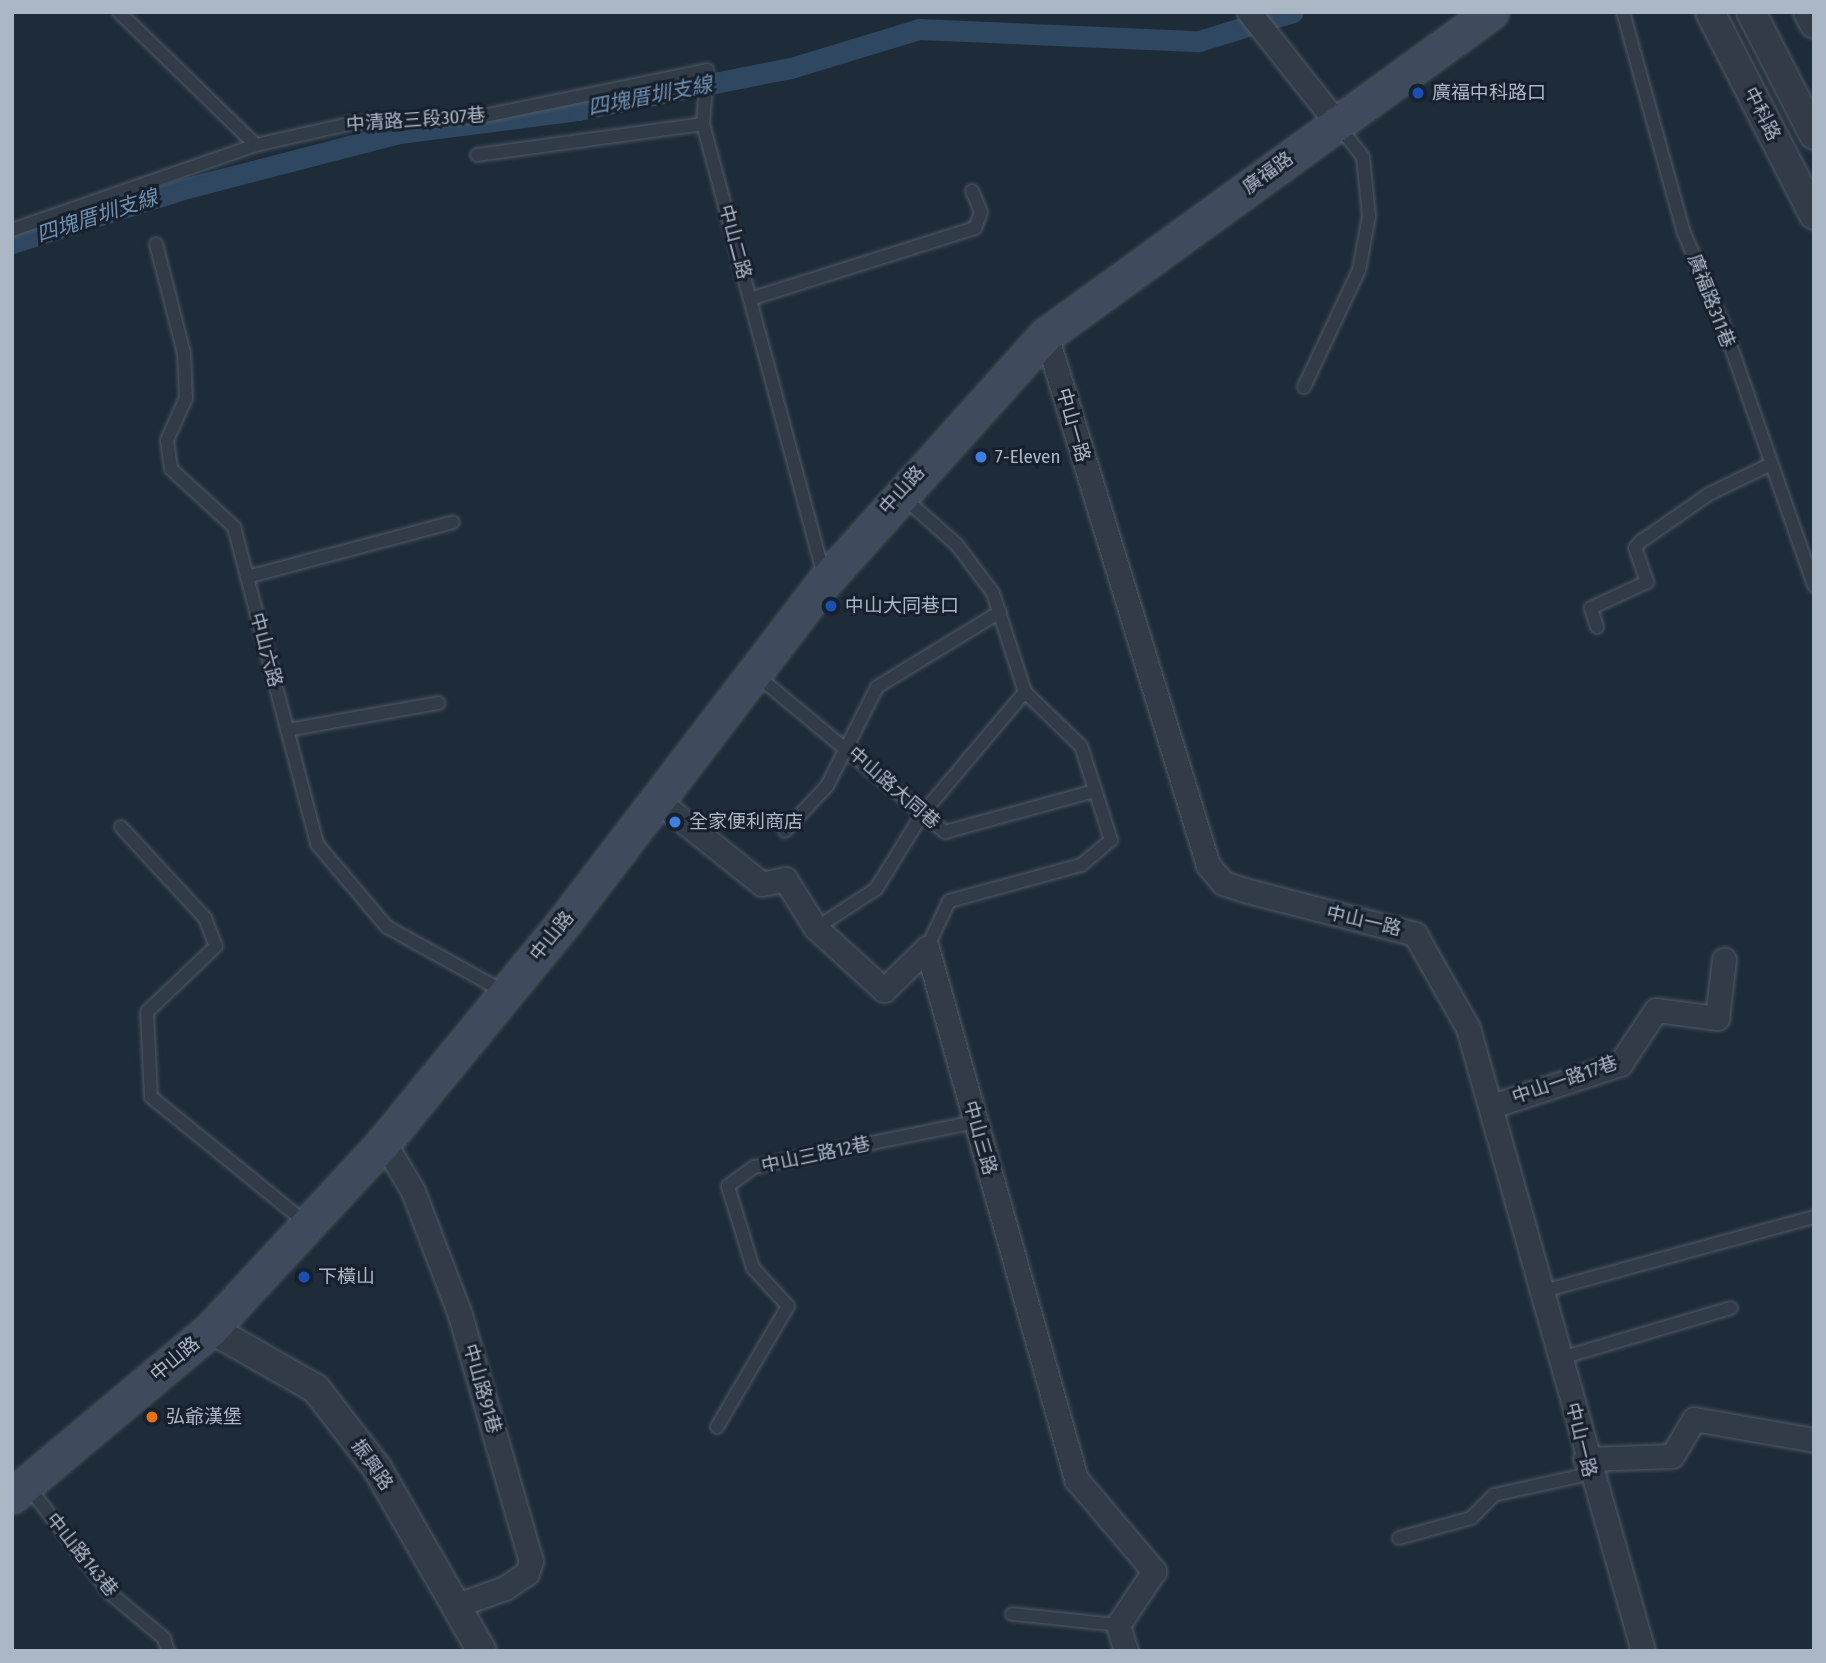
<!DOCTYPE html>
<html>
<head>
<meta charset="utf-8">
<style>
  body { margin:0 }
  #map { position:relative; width:1826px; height:1663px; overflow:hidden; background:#1e2b38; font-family:"Fira Sans Condensed","Noto Sans TC",sans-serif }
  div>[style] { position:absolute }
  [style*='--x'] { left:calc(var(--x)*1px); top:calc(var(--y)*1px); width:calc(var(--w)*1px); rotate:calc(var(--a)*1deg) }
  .canal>* { height:21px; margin:-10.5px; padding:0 10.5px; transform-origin:10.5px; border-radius:10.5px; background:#2f4761 }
  .roads { filter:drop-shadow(0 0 2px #4f5a66) drop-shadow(0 0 2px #4f5a66) }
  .service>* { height:12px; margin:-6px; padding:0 6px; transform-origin:6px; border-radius:6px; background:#323c48 }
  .minor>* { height:23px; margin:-11.5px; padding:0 11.5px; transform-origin:11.5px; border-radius:11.5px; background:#323c48 }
  .tertiary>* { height:28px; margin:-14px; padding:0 14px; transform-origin:14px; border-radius:14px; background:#323c48 }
  .secondary>* { height:33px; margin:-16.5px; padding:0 16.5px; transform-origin:16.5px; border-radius:16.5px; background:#3f4b5c }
  .dots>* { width:19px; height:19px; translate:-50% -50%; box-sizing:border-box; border:4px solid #17212d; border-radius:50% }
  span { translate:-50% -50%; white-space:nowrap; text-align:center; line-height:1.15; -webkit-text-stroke:6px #17212d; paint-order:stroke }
  .poi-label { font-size:19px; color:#abb7c5 }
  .left { translate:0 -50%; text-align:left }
  .street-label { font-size:19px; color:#abb7c5 }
  .water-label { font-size:21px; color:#718fb1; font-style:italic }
  .frame { position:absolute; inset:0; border:14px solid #abb7c5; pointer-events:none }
</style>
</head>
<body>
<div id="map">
  <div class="canal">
    <div style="--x:12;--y:243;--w:179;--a:-17.5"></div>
    <div style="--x:183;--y:189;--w:223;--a:-14.5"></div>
    <div style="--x:399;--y:133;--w:180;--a:-7.3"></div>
    <div style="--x:578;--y:110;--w:217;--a:-11.2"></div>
    <div style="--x:791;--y:68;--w:134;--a:-16.9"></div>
    <div style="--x:919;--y:29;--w:280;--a:2.5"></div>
    <div style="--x:1199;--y:41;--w:98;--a:-17.1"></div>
  </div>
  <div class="roads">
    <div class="service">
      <div style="--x:119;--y:12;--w:191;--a:44.2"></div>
      <div style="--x:1623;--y:12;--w:229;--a:74.6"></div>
      <div style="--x:1684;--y:233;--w:99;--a:66.8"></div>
      <div style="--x:1723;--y:324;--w:277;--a:70.8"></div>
      <div style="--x:477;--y:155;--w:228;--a:-7.8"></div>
      <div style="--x:703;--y:124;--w:469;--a:75"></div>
      <div style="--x:12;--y:230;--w:258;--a:-19.2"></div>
      <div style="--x:256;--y:145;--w:99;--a:-12.8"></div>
      <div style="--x:353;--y:123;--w:126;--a:-2.7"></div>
      <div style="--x:479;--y:117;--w:233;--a:-11.6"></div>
      <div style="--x:707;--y:70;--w:54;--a:94.2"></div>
      <div style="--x:156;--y:244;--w:113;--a:75.6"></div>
      <div style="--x:184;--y:353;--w:45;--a:87.5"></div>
      <div style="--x:186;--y:398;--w:46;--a:114.3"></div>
      <div style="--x:167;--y:440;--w:29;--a:82"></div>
      <div style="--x:171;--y:469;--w:86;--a:42.6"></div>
      <div style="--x:234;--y:527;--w:328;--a:75.3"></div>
      <div style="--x:317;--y:844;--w:109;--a:49.9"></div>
      <div style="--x:387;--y:927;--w:136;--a:29"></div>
      <div style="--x:750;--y:299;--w:236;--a:-17.5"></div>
      <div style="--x:975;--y:228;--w:17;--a:-69"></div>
      <div style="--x:981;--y:212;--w:23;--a:-113"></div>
      <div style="--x:1304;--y:387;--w:129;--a:-64.8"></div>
      <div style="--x:1359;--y:270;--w:55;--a:-79.5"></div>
      <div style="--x:1369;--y:216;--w:59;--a:-95.8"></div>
      <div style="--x:1363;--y:157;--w:39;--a:-128"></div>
      <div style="--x:903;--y:497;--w:72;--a:41.6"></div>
      <div style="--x:957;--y:545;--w:60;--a:53.1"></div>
      <div style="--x:993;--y:593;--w:104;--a:72.1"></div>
      <div style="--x:1025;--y:692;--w:78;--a:44"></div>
      <div style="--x:1081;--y:746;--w:99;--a:72.3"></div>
      <div style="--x:1111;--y:840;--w:39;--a:140"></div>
      <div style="--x:1081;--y:865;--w:137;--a:164.7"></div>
      <div style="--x:949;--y:901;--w:52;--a:115.1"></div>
      <div style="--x:247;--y:577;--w:213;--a:-14.9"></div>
      <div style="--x:1597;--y:627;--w:20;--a:-108"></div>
      <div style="--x:1591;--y:608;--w:62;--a:-24.9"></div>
      <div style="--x:1647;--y:582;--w:36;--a:-109"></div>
      <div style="--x:1635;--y:548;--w:8;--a:-50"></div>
      <div style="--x:1640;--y:542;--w:84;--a:-34.8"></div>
      <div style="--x:1709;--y:494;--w:67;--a:-25.8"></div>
      <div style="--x:754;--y:673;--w:249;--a:39.8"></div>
      <div style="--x:945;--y:832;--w:156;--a:-15.3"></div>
      <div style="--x:287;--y:730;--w:154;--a:-10.1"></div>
      <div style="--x:121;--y:827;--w:124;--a:47.3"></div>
      <div style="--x:205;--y:918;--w:30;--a:69"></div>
      <div style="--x:216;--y:946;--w:95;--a:136.3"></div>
      <div style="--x:147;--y:1012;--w:85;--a:87.3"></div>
      <div style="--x:151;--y:1097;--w:200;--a:39.1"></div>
      <div style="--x:785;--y:831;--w:62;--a:-47"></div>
      <div style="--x:827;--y:786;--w:111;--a:-63.2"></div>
      <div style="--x:877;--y:687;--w:144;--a:-31.4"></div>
      <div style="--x:816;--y:928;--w:72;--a:-33"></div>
      <div style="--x:876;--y:889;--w:89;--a:-58.3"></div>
      <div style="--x:923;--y:813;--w:158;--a:-49.9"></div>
      <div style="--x:1540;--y:1292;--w:284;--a:-15.3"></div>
      <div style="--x:1561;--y:1358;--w:177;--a:-16.4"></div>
      <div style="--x:717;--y:1427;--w:140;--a:-59.6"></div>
      <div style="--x:788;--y:1306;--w:52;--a:-132.6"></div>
      <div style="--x:753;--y:1268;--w:86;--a:-107"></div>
      <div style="--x:728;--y:1186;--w:32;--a:-36"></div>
      <div style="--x:754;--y:1167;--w:226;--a:-11.5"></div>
      <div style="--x:27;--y:1485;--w:138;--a:52.4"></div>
      <div style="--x:111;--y:1594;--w:69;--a:39.7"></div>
      <div style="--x:164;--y:1638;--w:14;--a:73"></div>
      <div style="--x:1399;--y:1538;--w:75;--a:-15.5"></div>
      <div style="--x:1471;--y:1518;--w:33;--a:-45"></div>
      <div style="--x:1494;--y:1495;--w:97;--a:-12.5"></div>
      <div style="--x:1012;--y:1614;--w:107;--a:5.9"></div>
    </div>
    <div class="minor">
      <div style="--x:1249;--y:12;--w:142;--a:51.6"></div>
      <div style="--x:1046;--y:335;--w:554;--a:73"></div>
      <div style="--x:1208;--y:865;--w:23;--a:50"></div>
      <div style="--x:1223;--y:883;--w:22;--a:18"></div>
      <div style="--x:1244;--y:890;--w:177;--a:14.4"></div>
      <div style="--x:1415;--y:934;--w:108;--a:60.6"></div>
      <div style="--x:1468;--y:1028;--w:647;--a:74.31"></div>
      <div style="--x:657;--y:800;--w:134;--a:38.7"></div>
      <div style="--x:762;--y:884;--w:24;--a:-12"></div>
      <div style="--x:785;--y:879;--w:58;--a:57.7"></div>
      <div style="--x:816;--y:928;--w:92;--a:42.4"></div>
      <div style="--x:884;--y:990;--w:60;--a:-44.3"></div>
      <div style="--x:927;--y:948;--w:552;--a:74.33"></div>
      <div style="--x:1076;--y:1479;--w:121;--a:49.7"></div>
      <div style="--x:1154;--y:1571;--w:65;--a:123.7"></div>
      <div style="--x:1118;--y:1625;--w:27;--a:73"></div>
      <div style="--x:1492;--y:1106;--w:135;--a:-18.2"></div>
      <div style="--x:1620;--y:1064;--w:65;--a:-56.3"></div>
      <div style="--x:1656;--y:1010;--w:62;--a:7.5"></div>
      <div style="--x:1717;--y:1018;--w:59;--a:-83.2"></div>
      <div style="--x:384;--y:1142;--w:57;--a:59.4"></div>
      <div style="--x:413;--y:1191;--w:133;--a:69.2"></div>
      <div style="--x:460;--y:1315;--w:256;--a:73.9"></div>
      <div style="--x:531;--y:1561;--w:13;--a:108"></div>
      <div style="--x:527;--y:1573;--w:27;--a:146"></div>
      <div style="--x:505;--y:1588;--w:48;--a:160.4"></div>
      <div style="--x:1585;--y:1459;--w:87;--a:-2"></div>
      <div style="--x:1672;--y:1456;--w:43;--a:-59.3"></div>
      <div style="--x:1694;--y:1419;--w:122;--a:9.9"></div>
    </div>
    <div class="tertiary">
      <div style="--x:1710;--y:12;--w:228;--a:62.9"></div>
      <div style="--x:1751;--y:12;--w:138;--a:62.9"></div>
      <div style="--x:1808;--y:12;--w:13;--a:63"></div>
      <div style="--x:211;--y:1329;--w:121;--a:29.7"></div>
      <div style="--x:316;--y:1389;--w:100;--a:52.3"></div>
      <div style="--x:377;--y:1468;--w:211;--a:60.2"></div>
    </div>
    <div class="secondary">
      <div style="--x:12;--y:1496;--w:260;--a:-40"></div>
      <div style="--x:211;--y:1329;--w:255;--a:-47.2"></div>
      <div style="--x:384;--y:1142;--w:284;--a:-50.7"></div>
      <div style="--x:564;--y:922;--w:429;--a:-52.6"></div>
      <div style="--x:825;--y:581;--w:331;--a:-48.1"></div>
      <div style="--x:1046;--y:335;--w:550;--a:-35.97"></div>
    </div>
  </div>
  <div class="dots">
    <div style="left:1418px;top:93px;background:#1a4fb4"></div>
    <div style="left:981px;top:457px;background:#3f7fe0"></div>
    <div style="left:831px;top:606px;background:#1a4fb4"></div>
    <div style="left:675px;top:822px;background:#3f7fe0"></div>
    <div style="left:304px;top:1277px;background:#1a4fb4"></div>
    <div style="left:152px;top:1417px;background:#e8710a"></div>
  </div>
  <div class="poi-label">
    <span class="left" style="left:1432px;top:93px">廣福中科路口</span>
    <span class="left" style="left:995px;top:457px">7-Eleven</span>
    <span class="left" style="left:845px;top:606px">中山大同巷口</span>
    <span class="left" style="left:689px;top:822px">全家便利商店</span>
    <span class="left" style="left:318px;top:1277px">下橫山</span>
    <span class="left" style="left:166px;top:1417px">弘爺漢堡</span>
  </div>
  <div class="street-label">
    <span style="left:1762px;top:114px;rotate:63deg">中科路</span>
    <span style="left:416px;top:120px;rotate:-4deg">中清路三段307巷</span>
    <span style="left:1268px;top:173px;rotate:-36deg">廣福路</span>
    <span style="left:735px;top:242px;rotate:75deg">中山二路</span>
    <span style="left:1711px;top:301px;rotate:69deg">廣福路311巷</span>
    <span style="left:1073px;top:425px;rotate:74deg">中山一路</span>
    <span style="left:902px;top:490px;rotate:-48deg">中山路</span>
    <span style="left:266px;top:650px;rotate:75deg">中山六路</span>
    <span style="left:894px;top:788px;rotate:41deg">中山路大同巷</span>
    <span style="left:1364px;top:921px;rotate:13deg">中山一路</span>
    <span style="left:552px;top:936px;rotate:-51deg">中山路</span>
    <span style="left:1565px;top:1080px;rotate:-19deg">中山一路17巷</span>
    <span style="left:980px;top:1138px;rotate:74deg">中山三路</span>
    <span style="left:816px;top:1155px;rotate:-12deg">中山三路12巷</span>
    <span style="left:175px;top:1359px;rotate:-40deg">中山路</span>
    <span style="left:482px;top:1389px;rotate:74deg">中山路91巷</span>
    <span style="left:1581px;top:1440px;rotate:76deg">中山一路</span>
    <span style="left:372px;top:1465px;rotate:55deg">振興路</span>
    <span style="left:82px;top:1555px;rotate:51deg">中山路143巷</span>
  </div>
  <div class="water-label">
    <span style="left:650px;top:96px;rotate:-11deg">四塊厝圳支線</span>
    <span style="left:97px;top:216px;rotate:-18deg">四塊厝圳支線</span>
  </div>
  <div class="frame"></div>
</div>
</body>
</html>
